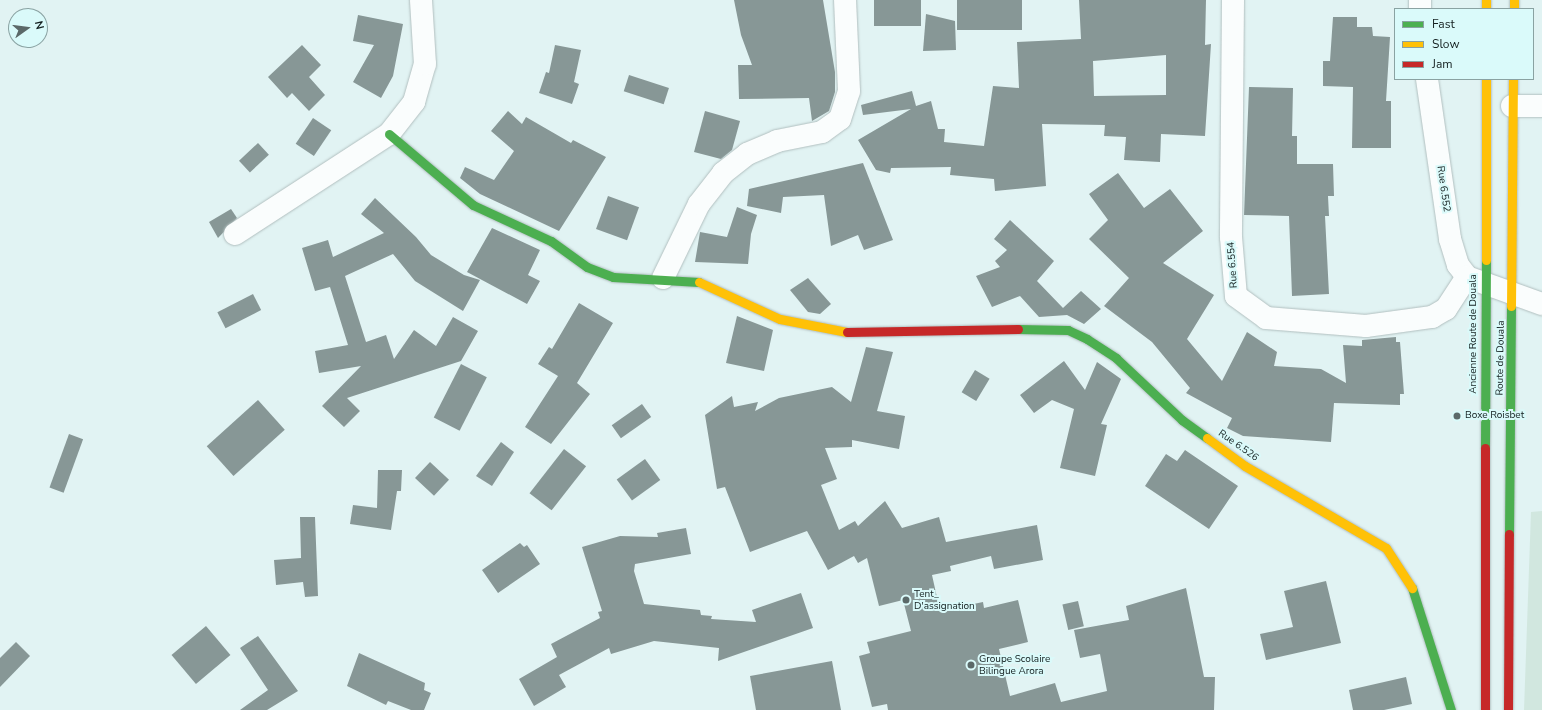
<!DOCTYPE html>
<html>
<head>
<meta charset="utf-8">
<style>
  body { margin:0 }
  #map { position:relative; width:1542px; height:710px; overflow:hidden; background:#e1f3f3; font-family:"Nunito Sans",sans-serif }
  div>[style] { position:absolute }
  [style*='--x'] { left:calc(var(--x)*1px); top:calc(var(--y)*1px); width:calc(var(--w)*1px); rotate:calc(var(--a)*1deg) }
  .green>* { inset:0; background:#d1e7df }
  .building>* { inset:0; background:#879796; transform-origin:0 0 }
  .roads { filter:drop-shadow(0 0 1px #b1bfbf) drop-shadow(0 0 1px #b1bfbf) }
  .street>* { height:22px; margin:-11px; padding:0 11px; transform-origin:11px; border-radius:11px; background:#fafdfd }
  .fast>* { height:9px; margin:-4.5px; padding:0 4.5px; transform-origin:4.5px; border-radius:4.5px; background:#4caf50 }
  .slow>* { height:9px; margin:-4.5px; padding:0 4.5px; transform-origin:4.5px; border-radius:4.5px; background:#ffc107 }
  .jam>* { height:9px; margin:-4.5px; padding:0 4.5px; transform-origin:4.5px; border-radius:4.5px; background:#c62828 }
  .dots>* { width:11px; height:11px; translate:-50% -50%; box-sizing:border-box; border:2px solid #dafafa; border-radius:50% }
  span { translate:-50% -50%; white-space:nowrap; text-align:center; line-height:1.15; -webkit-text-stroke:4px #dafafa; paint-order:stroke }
  .street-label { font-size:10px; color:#131f1f }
  .poi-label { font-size:10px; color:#131f1f }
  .left { translate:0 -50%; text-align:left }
  .legend { position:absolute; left:1394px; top:8px; width:140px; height:72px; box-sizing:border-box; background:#dafafa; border:1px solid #8aa2a2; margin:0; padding:5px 7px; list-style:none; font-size:12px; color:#131f1f }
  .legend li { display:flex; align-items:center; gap:8px; height:20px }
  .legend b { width:20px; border:1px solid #8aa2a2 }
  .north { position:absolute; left:8px; top:8px; width:40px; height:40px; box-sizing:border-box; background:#dafafa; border:1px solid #8aa2a2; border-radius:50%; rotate:76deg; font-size:11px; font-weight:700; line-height:16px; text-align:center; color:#131f1f }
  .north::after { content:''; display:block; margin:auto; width:14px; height:18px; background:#5b6969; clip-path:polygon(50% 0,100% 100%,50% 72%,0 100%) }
</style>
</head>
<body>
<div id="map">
  <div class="green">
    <div style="clip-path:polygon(1542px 511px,1542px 710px,1524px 710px,1531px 512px)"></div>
  </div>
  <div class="building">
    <div style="clip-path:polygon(734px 0,823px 0,835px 72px,835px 92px,829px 111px,812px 121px,809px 98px,739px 99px,738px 65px,752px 65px,741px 35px)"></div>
    <div style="left:874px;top:0;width:47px;height:26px"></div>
    <div style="left:957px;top:0;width:65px;height:30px"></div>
    <div style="clip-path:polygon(evenodd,1079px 0,1206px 0,1205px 45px,1211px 44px,1205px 136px,1161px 134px,1160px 162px,1124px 160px,1126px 137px,1104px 136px,1105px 125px,1042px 124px,1046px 186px,995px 191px,994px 179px,950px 175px,951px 167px,891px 168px,890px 173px,876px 170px,858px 140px,911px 109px,863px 115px,861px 105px,912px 91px,916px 106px,931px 101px,938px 129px,945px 129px,944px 142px,984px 146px,993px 86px,1019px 88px,1017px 42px,1081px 39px,1079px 0,1166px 55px,1166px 95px,1094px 96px,1093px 61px,1166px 55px)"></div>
    <div style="clip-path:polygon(926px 14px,955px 21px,956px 50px,923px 51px)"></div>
    <div style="clip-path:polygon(358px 15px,403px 24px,393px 76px,381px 98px,353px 82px,374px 45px,353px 41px)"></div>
    <div style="clip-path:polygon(1333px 17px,1357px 17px,1357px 27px,1372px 27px,1373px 36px,1390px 37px,1386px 101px,1391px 101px,1391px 148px,1352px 148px,1353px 87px,1323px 86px,1323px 61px,1330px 61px)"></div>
    <div style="clip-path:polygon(302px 45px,321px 65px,309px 77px,325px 95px,309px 111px,292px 93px,287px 98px,268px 77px)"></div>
    <div style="clip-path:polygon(555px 45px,581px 50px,574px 82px,579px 84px,572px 104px,539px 93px,546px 72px,549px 73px)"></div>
    <div style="left:629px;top:75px;width:42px;height:17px;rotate:18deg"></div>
    <div style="clip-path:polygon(1249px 87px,1293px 88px,1292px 136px,1297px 136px,1297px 164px,1333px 164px,1334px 196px,1328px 196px,1329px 216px,1325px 216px,1329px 294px,1292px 296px,1289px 216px,1244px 215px)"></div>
    <div style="clip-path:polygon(508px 111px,522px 124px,526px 117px,571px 143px,573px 140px,606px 157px,559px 231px,480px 194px,460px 178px,465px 167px,494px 180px,514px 151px,491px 131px)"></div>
    <div style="clip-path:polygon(705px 111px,740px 121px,732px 150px,721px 159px,694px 152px)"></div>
    <div style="left:313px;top:118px;width:22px;height:31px;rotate:34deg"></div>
    <div style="left:258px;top:143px;width:16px;height:26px;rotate:47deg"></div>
    <div style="clip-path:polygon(863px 163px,893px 240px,864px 250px,858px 235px,831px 246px,824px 195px,783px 197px,781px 213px,747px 206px,749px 189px)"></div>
    <div style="clip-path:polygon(1118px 173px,1144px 208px,1170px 189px,1203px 231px,1163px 263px,1214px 295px,1187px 339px,1222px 381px,1247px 332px,1277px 352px,1274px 366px,1321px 369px,1346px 383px,1343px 345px,1362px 346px,1362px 340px,1396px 337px,1396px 342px,1400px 342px,1404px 394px,1400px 394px,1400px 405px,1334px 403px,1331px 442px,1243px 436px,1227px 428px,1232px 418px,1186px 393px,1190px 388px,1152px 342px,1104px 306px,1129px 278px,1089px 239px,1108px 220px,1089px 194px)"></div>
    <div style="left:608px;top:196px;width:33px;height:35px;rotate:20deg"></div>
    <div style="clip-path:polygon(375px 198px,416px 237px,431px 255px,464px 275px,480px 280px,463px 311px,415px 281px,393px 254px,345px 276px,366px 342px,386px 335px,394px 359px,414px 330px,436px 346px,453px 317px,478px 331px,461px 361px,347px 398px,360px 411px,344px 427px,322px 406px,361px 366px,319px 373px,315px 351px,348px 345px,330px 287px,315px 291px,302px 248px,328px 240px,333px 257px,384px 233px,361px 214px)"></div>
    <div style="clip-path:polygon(737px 207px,757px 215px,751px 234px,748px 264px,695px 262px,700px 232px,727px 237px)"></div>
    <div style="clip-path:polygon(231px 209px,237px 218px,218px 238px,209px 222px)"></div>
    <div style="clip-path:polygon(1010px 220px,1054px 261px,1037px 281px,1063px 308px,1081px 291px,1101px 309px,1084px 324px,1067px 315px,1039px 317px,1020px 296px,992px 307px,976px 276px,1000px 267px,995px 261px,1007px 250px,994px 239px)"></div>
    <div style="clip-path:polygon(492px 228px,540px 250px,528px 275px,540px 281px,527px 304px,467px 272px)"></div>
    <div style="clip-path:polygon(808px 278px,831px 304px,820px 314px,808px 312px,790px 290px)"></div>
    <div style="left:253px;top:294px;width:18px;height:40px;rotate:63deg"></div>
    <div style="clip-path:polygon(579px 303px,613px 323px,577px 383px,590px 394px,551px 444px,525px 427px,558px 376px,538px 364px,549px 347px,552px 349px)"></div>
    <div style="clip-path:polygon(737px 316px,773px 330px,764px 371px,726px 363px)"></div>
    <div style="clip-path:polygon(866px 347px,893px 352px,877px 411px,905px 416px,899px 449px,852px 440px,852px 447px,825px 448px,837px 479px,821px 485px,839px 530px,855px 521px,858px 526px,885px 501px,902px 528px,939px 517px,946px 542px,1037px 525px,1043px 560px,994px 569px,991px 556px,950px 566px,951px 571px,932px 575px,940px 611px,983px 602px,984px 608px,1018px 600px,1028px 642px,999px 649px,1010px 696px,1055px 683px,1061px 702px,1107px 691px,1100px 654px,1080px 658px,1074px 630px,1129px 620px,1126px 606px,1186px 588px,1204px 677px,1215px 677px,1214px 710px,888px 710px,887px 704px,872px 707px,859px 656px,870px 653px,867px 642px,911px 631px,903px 600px,879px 606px,867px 558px,858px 563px,854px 556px,828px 570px,807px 531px,750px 552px,725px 487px,717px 489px,705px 415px,732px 396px,734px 407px,758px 402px,755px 411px,779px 398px,832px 387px,851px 402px)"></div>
    <div style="clip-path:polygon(1064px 361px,1085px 390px,1097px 362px,1121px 379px,1101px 424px,1107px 425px,1095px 476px,1060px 468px,1074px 409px,1052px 400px,1034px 413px,1020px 395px)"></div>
    <div style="left:461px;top:364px;width:29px;height:60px;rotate:27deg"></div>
    <div style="left:975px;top:370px;width:17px;height:26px;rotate:31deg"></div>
    <div style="left:258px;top:400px;width:40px;height:69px;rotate:48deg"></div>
    <div style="left:642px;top:404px;width:16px;height:37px;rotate:55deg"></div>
    <div style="left:69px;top:434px;width:15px;height:57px;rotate:20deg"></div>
    <div style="clip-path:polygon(501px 442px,514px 452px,492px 486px,476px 476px)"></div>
    <div style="left:564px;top:449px;width:28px;height:56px;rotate:38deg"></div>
    <div style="clip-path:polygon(1185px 450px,1238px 486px,1209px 529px,1145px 486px,1166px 454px,1177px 461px)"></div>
    <div style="left:645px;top:459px;width:26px;height:35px;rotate:54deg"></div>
    <div style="left:430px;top:462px;width:26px;height:22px;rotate:43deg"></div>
    <div style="clip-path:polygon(378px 470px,402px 470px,401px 491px,397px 491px,391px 530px,350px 524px,353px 505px,377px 508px)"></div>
    <div style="clip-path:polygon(300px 517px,315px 517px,318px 596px,305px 597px,303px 582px,276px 585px,274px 560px,301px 558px)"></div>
    <div style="clip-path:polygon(686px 528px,691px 554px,635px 564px,634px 571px,644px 604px,700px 610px,701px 615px,712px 616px,711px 619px,756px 622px,752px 610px,801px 593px,813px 628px,718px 661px,719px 648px,654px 641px,611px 654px,609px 648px,559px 675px,566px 687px,534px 706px,519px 679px,557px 657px,551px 644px,600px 618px,598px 612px,602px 611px,582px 547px,620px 536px,658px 537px,657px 533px)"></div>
    <div style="clip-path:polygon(520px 543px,524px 547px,527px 545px,540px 564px,498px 593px,482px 570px)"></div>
    <div style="clip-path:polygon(1326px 581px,1341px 643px,1266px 660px,1260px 634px,1293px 627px,1284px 591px)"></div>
    <div style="left:1078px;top:601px;width:26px;height:16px;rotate:77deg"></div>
    <div style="left:206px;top:626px;width:38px;height:45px;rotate:50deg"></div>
    <div style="clip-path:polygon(258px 636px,298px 691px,267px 710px,240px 710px,268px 690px,240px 648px)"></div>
    <div style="clip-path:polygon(16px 642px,30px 656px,0 687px,0 658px)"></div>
    <div style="clip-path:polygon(359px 653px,425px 683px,424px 690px,431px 693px,424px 710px,411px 710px,388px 701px,386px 705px,347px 686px)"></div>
    <div style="clip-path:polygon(832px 661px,841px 710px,756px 710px,750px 676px)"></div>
    <div style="clip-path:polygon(1406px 677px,1412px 704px,1384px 710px,1353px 710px,1349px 690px)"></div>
  </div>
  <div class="roads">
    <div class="street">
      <div style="--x:1233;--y:0;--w:237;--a:90.5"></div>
      <div style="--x:1231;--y:237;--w:59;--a:85.2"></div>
      <div style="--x:1236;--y:296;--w:37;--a:36"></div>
      <div style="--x:1266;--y:318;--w:100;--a:4.6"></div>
      <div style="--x:1366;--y:326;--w:67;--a:-7.8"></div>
      <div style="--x:1432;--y:317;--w:16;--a:-30"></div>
      <div style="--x:1446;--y:309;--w:38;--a:-57"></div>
      <div style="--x:1420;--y:9;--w:9;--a:-90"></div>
      <div style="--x:1427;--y:79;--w:162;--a:81.8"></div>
      <div style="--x:1450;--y:239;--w:27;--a:73"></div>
      <div style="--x:1458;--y:265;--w:15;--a:53"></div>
      <div style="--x:1467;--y:277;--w:80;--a:19.8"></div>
      <div style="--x:1512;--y:106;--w:30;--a:0"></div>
      <div style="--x:235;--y:234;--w:184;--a:-33"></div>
      <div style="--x:389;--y:134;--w:41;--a:-52"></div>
      <div style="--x:414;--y:102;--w:40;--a:-74"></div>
      <div style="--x:425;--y:64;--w:64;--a:-93.6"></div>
      <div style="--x:663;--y:278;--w:82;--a:-64.1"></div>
      <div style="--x:699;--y:204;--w:39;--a:-52"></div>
      <div style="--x:723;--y:173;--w:31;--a:-38"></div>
      <div style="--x:747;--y:154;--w:33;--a:-23"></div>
      <div style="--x:777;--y:141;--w:46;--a:-11.3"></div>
      <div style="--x:822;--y:132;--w:22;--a:-36"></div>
      <div style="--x:840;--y:119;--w:29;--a:-72"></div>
      <div style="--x:849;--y:91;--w:91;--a:-92.5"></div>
    </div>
    <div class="fast">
      <div style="--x:389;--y:134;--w:110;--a:40.2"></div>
      <div style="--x:473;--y:205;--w:86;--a:24.8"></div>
      <div style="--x:551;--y:241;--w:44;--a:35.8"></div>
      <div style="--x:587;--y:267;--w:28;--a:21"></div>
      <div style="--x:613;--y:277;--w:86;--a:3.3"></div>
      <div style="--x:1018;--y:329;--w:50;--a:1.1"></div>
      <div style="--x:1068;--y:330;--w:21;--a:25"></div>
      <div style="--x:1087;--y:339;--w:35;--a:33"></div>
      <div style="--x:1116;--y:358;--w:91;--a:43.2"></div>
      <div style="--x:1182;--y:420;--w:31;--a:36"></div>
      <div style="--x:1485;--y:448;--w:188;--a:-89.7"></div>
      <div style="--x:1509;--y:534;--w:228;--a:-89.5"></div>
      <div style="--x:1412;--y:588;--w:128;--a:72.3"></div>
    </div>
    <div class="slow">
      <div style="--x:1486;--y:0;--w:9;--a:90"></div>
      <div style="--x:1514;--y:0;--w:9;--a:90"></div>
      <div style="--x:1486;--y:260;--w:181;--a:-90"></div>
      <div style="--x:699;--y:282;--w:89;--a:24.6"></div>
      <div style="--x:780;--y:319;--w:68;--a:11"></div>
      <div style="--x:1511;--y:306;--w:227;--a:-89.5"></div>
      <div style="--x:1207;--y:438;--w:47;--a:36.4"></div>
      <div style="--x:1245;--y:466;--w:163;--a:30.2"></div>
      <div style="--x:1386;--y:548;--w:48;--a:57"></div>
    </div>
    <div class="jam">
      <div style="--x:847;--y:332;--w:171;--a:-1"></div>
      <div style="--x:1485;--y:710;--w:262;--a:-90"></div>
      <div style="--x:1508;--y:710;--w:176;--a:-89.7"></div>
    </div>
  </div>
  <div class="dots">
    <div style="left:1457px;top:416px;background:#5b6969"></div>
    <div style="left:906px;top:600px;background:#5b6969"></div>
    <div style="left:971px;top:665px;background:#5b6969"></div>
  </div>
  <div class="street-label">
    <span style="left:1443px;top:189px;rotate:82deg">Rue 6.552</span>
    <span style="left:1233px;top:265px;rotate:-94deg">Rue 6.554</span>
    <span style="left:1474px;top:334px;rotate:-90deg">Ancienne Route de Douala</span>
    <span style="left:1501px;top:358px;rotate:-89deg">Route de Douala</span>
    <span style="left:1238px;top:446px;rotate:35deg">Rue 6.526</span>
  </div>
  <div class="poi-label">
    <span class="left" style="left:1465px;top:416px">Boxe Roisbet</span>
    <span class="left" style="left:914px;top:600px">Tent_<br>D'assignation</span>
    <span class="left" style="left:979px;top:665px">Groupe Scolaire<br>Bilingue Arora</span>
  </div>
  <ul class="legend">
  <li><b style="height:5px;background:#4caf50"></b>Fast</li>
  <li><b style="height:5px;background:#ffc107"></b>Slow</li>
  <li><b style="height:5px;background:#c62828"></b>Jam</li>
  </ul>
  <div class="north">N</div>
</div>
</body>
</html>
